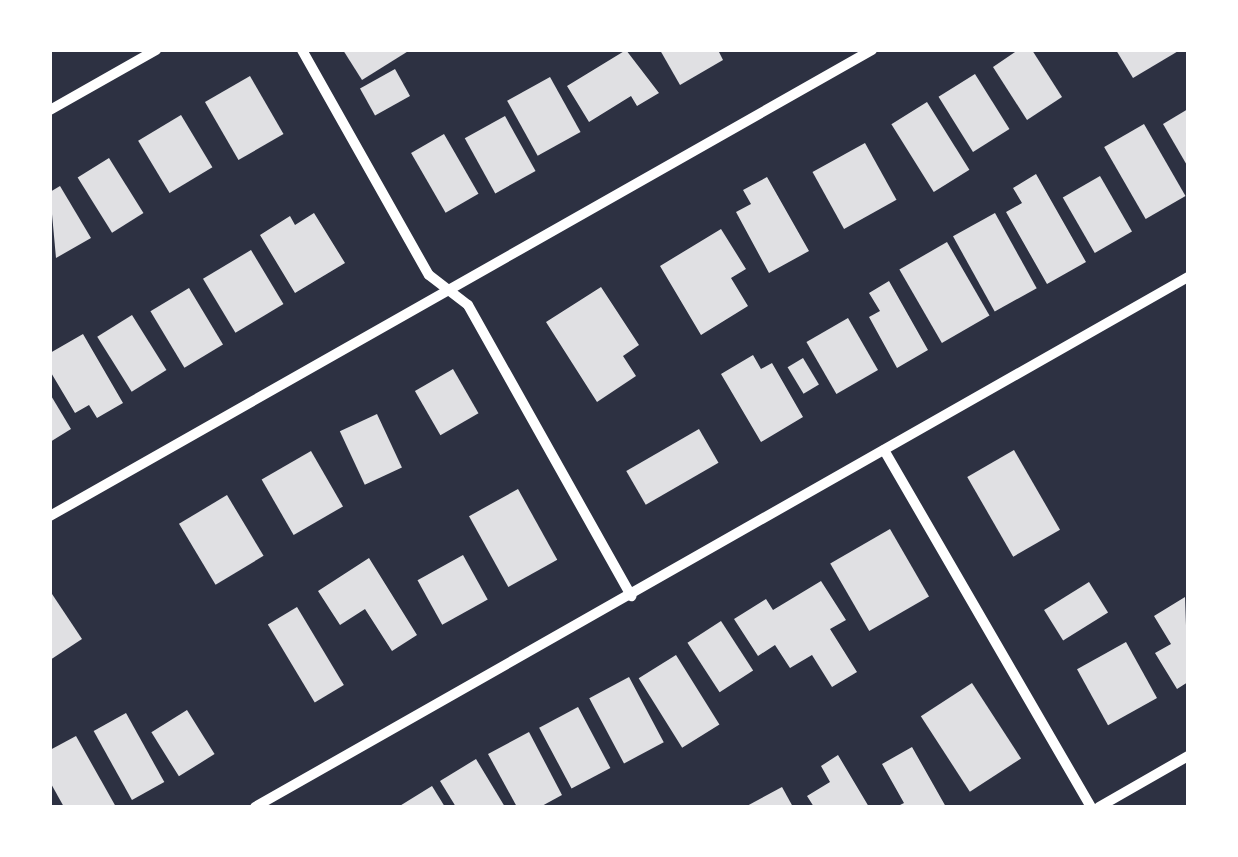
<!DOCTYPE html>
<html>
<head>
<meta charset="utf-8">
<style>
  body { margin:0 }
  #map { position:relative; width:1238px; height:857px; overflow:hidden; background:#2d3142; font-family:"PT Sans Narrow",sans-serif }
  div>[style] { position:absolute }
  [style*='--x'] { left:calc(var(--x)*1px); top:calc(var(--y)*1px); width:calc(var(--w)*1px); rotate:calc(var(--a)*1deg) }
  .building>* { inset:0; background:#e0e0e3; transform-origin:0 0 }
  .minor>* { height:10px; margin:-5px; padding:0 5px; transform-origin:5px; border-radius:5px; background:#fff }
  span { translate:-50% -50%; white-space:nowrap; text-align:center; line-height:1.15; -webkit-text-stroke:10px #fff; paint-order:stroke }
  .frame { position:absolute; inset:0; border:52px solid #fff; pointer-events:none }
</style>
</head>
<body>
<div id="map">
  <div class="building">
    <div style="clip-path:polygon(343px 50px,410px 50px,362px 80px)"></div>
    <div style="clip-path:polygon(626px 50px,659px 93px,637px 106px,631px 96px,589px 122px,567px 86px)"></div>
    <div style="clip-path:polygon(660px 50px,718px 50px,723px 60px,680px 85px)"></div>
    <div style="clip-path:polygon(1018px 50px,1032px 50px,1062px 97px,1027px 120px,993px 67px)"></div>
    <div style="clip-path:polygon(1116px 50px,1180px 50px,1133px 78px)"></div>
    <div style="left:395px;top:69px;width:31px;height:40px;rotate:61deg"></div>
    <div style="left:975px;top:74px;width:65px;height:43px;rotate:58deg"></div>
    <div style="left:250px;top:76px;width:67px;height:52px;rotate:60deg"></div>
    <div style="left:550px;top:77px;width:63px;height:49px;rotate:61deg"></div>
    <div style="left:927px;top:102px;width:80px;height:42px;rotate:58deg"></div>
    <div style="clip-path:polygon(1188px 109px,1188px 167px,1163px 124px)"></div>
    <div style="left:181px;top:115px;width:61px;height:50px;rotate:59deg"></div>
    <div style="left:505px;top:116px;width:63px;height:46px;rotate:61deg"></div>
    <div style="left:1144px;top:124px;width:83px;height:46px;rotate:60deg"></div>
    <div style="left:444px;top:134px;width:69px;height:38px;rotate:60deg"></div>
    <div style="left:865px;top:143px;width:65px;height:60px;rotate:61deg"></div>
    <div style="left:109px;top:158px;width:65px;height:37px;rotate:58deg"></div>
    <div style="clip-path:polygon(1036px 174px,1086px 262px,1047px 284px,1006px 212px,1022px 203px,1013px 188px)"></div>
    <div style="left:1100px;top:176px;width:64px;height:43px;rotate:60deg"></div>
    <div style="clip-path:polygon(767px 177px,809px 251px,769px 273px,736px 212px,751px 204px,743px 190px)"></div>
    <div style="clip-path:polygon(60px 186px,91px 238px,56px 258px,50px 192px)"></div>
    <div style="clip-path:polygon(314px 213px,345px 263px,295px 293px,260px 235px,290px 216px,295px 225px)"></div>
    <div style="left:995px;top:213px;width:86px;height:48px;rotate:61deg"></div>
    <div style="clip-path:polygon(721px 229px,746px 269px,731px 278px,748px 306px,701px 335px,660px 266px)"></div>
    <div style="left:947px;top:242px;width:85px;height:55px;rotate:60deg"></div>
    <div style="left:251px;top:250px;width:63px;height:56px;rotate:59deg"></div>
    <div style="clip-path:polygon(889px 281px,928px 350px,897px 368px,869px 317px,880px 311px,869px 293px)"></div>
    <div style="clip-path:polygon(601px 287px,639px 345px,623px 356px,636px 376px,597px 402px,546px 322px)"></div>
    <div style="left:189px;top:288px;width:66px;height:45px;rotate:59deg"></div>
    <div style="left:132px;top:315px;width:65px;height:41px;rotate:58deg"></div>
    <div style="left:848px;top:318px;width:60px;height:48px;rotate:60deg"></div>
    <div style="clip-path:polygon(83px 334px,123px 403px,97px 418px,89px 405px,75px 413px,50px 371px,50px 353px)"></div>
    <div style="clip-path:polygon(753px 355px,761px 369px,772px 363px,803px 417px,761px 442px,721px 374px)"></div>
    <div style="left:803px;top:358px;width:31px;height:18px;rotate:59deg"></div>
    <div style="left:453px;top:369px;width:51px;height:44px;rotate:60deg"></div>
    <div style="clip-path:polygon(50px 394px,71px 429px,50px 442px)"></div>
    <div style="left:377px;top:414px;width:59px;height:41px;rotate:65deg"></div>
    <div style="left:699px;top:429px;width:39px;height:84px;rotate:60deg"></div>
    <div style="left:1014px;top:450px;width:92px;height:54px;rotate:60deg"></div>
    <div style="left:311px;top:451px;width:64px;height:57px;rotate:60deg"></div>
    <div style="left:518px;top:489px;width:81px;height:56px;rotate:61deg"></div>
    <div style="left:227px;top:495px;width:71px;height:56px;rotate:59deg"></div>
    <div style="left:890px;top:529px;width:78px;height:69px;rotate:60deg"></div>
    <div style="left:463px;top:555px;width:51px;height:52px;rotate:61deg"></div>
    <div style="clip-path:polygon(369px 558px,417px 635px,392px 651px,365px 609px,340px 625px,318px 591px)"></div>
    <div style="clip-path:polygon(821px 581px,846px 620px,830px 629px,857px 672px,832px 687px,812px 655px,790px 668px,775px 645px,758px 656px,734px 619px,766px 599px,773px 610px)"></div>
    <div style="left:1089px;top:582px;width:36px;height:53px;rotate:58deg"></div>
    <div style="clip-path:polygon(50px 591px,82px 639px,50px 660px)"></div>
    <div style="clip-path:polygon(1185px 597px,1188px 682px,1177px 689px,1155px 653px,1171px 644px,1154px 616px)"></div>
    <div style="left:297px;top:607px;width:91px;height:34px;rotate:59deg"></div>
    <div style="left:721px;top:621px;width:59px;height:40px;rotate:57deg"></div>
    <div style="left:1126px;top:642px;width:64px;height:56px;rotate:61deg"></div>
    <div style="left:676px;top:655px;width:82px;height:44px;rotate:58deg"></div>
    <div style="left:629px;top:677px;width:74px;height:45px;rotate:62deg"></div>
    <div style="left:972px;top:683px;width:90px;height:61px;rotate:57deg"></div>
    <div style="left:578px;top:707px;width:69px;height:44px;rotate:62deg"></div>
    <div style="left:187px;top:710px;width:52px;height:42px;rotate:58deg"></div>
    <div style="left:126px;top:713px;width:79px;height:37px;rotate:61deg"></div>
    <div style="clip-path:polygon(529px 732px,562px 795px,540px 807px,517px 807px,488px 754px)"></div>
    <div style="clip-path:polygon(76px 736px,116px 807px,64px 807px,50px 782px,50px 750px)"></div>
    <div style="clip-path:polygon(912px 747px,946px 807px,896px 807px,904px 803px,882px 764px)"></div>
    <div style="clip-path:polygon(838px 755px,869px 807px,814px 807px,807px 796px,830px 782px,821px 766px)"></div>
    <div style="clip-path:polygon(476px 759px,505px 807px,456px 807px,440px 781px)"></div>
    <div style="clip-path:polygon(432px 786px,445px 807px,398px 807px)"></div>
    <div style="clip-path:polygon(782px 787px,793px 807px,745px 807px)"></div>
  </div>
  <div class="minor">
    <div style="--x:302;--y:50;--w:258;--a:60.6"></div>
    <div style="--x:429;--y:275;--w:49;--a:37.6"></div>
    <div style="--x:468;--y:305;--w:334;--a:60.7"></div>
    <div style="--x:50;--y:110;--w:122;--a:-29.5"></div>
    <div style="--x:884;--y:450;--w:413;--a:59.9"></div>
    <div style="--x:50;--y:516;--w:945;--a:-29.55"></div>
    <div style="--x:255;--y:807;--w:1073;--a:-29.6"></div>
    <div style="--x:1099;--y:807;--w:103;--a:-29.8"></div>
  </div>
  <div class="frame"></div>
</div>
</body>
</html>
